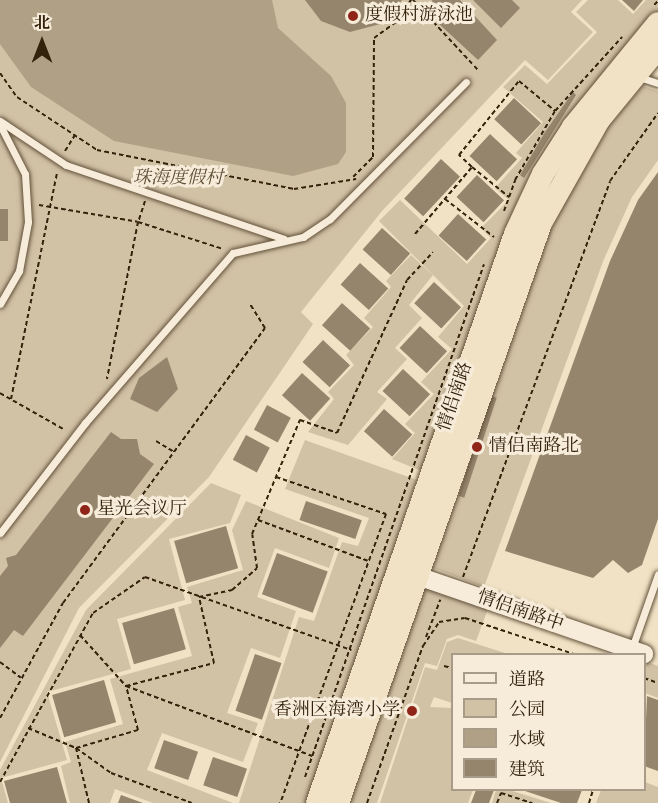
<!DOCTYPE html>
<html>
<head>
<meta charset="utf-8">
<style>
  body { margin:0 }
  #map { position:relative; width:658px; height:803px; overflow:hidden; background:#f1e2c5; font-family:Vollkorn,"Noto Serif SC",serif }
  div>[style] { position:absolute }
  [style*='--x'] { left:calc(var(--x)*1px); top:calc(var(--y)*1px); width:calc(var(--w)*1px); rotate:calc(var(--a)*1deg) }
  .green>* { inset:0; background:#d1c1a5 }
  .water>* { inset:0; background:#b0a086 }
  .building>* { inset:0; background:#95856c; transform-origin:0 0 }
  .path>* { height:2px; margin-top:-1px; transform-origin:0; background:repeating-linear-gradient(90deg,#32210b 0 4.5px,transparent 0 7.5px) }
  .roads { filter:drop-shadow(0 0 2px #62513a) drop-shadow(0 0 2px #62513a) }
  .service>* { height:7px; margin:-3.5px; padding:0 3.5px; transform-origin:3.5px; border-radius:3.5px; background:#f6ecd9 }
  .tertiary>* { height:18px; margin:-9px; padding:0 9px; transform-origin:9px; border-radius:9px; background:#f6ecd9 }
  .trunk>* { height:22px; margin:-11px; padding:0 11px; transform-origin:11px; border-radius:11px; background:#f1e2c5 }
  .dots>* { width:16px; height:16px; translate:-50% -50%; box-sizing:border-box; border:3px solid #f6ecd9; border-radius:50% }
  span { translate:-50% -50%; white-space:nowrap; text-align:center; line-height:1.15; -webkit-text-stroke:6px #f6ecd9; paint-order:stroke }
  .poi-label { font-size:18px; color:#32210b }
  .left { translate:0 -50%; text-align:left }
  .right { translate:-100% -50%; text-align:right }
  .park-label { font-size:18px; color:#625139; font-style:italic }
  .street-label { font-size:18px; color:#32210b }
  .legend { position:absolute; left:451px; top:653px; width:195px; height:138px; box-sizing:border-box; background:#f6ecd9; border:2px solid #a89b87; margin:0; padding:8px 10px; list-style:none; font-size:18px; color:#32210b }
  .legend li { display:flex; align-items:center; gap:12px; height:30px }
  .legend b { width:30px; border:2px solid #a89b87 }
  .north { position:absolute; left:12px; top:12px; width:60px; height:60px; -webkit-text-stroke:4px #f6ecd9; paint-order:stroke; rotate:0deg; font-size:16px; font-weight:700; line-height:24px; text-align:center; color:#32210b }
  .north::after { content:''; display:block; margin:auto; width:21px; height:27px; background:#32210b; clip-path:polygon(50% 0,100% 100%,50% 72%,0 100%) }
</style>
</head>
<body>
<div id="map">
  <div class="green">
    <div style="clip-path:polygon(0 0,582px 0,571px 12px,593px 32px,548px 80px,525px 60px,382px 211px,301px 312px,313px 324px,209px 477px,79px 608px,0 762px)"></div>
    <div style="clip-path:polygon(588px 0,618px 0,633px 14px,646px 0,658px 0,658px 17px,424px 472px,392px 459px,415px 433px,405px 424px,434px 394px,421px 382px,452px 349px,438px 337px,464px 306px,379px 221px,400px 200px,467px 264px,491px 238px,481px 228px,509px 200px,495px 188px,522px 158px,516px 153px,543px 122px,503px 87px,525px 65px,547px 84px,597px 32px,576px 12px)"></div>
    <div style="clip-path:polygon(637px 84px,658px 91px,658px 160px,632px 197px,604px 259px,484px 587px,428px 566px,552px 225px,610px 120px)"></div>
    <div style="clip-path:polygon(411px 255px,433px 275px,409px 305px,422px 318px,395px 348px,407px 359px,377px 392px,387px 399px,348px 445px,308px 432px,334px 399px,328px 392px,354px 365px,346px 355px,373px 327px,364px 318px,391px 287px,386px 281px)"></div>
    <div style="clip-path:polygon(305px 440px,417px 480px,308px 803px,239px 803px,299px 617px,314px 621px,342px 542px,358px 546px,369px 518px,285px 489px)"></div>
    <div style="clip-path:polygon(211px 483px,241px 495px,230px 523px,169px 539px,185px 600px,117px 619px,131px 669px,47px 692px,67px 760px,1px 778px,8px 803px,0 803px,0 770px,86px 610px)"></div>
    <div style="clip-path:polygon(246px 501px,339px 538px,329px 568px,275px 548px,257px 597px,296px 611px,280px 658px,251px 648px,227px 713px,258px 723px,243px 762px,162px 733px,147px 770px,233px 803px,153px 803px,115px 789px,110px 803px,70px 803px,61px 766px,71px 762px,65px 742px,123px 724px,110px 679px,192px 656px,178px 607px,192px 603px,187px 587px,243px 570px,232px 530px)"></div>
    <div style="clip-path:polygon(421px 585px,489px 606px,476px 641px,458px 635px,447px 639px,437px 666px,425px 663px,377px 803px,345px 803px)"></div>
    <div style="clip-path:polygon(458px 638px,508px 654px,452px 654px,452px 703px,434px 697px,430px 707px,452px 708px,452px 790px,473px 790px,468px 803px,380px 803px,425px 667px,437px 670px,447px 642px)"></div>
    <div style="clip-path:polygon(645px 661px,658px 666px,658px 698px,645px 693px)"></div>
    <div style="clip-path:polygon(645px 782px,658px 787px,658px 803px,596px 803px,601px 790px,644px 790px)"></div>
    <div style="clip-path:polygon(496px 790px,509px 790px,551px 803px,492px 803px)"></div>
  </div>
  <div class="water">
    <div style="clip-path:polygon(0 0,272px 0,278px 28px,331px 76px,346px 103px,346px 152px,338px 164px,293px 176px,114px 141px,31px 87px,0 44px)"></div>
  </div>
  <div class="building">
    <div style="clip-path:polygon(305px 0,402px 0,384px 23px,350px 32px,321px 21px)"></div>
    <div style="clip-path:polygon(432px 0,460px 0,497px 40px,478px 60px,437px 22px)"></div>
    <div style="clip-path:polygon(473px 0,512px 0,520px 8px,501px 28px)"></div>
    <div style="clip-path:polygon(622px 0,643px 0,634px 11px)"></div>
    <div style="clip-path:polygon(573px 92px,576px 95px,524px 178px,520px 175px,545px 132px)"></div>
    <div style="left:514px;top:98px;width:37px;height:29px;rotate:43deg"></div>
    <div style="left:490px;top:134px;width:37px;height:30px;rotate:43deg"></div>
    <div style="left:441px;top:159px;width:26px;height:54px;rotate:43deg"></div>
    <div style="clip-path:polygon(658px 172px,658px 519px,642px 565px,628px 573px,613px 560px,593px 578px,505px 551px,610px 261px,638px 200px)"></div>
    <div style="left:477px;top:175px;width:37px;height:30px;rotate:43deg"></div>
    <div style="left:0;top:209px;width:8px;height:32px"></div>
    <div style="left:458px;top:214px;width:38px;height:29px;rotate:42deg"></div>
    <div style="left:382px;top:228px;width:38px;height:29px;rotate:42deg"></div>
    <div style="left:360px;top:263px;width:38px;height:29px;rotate:42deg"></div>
    <div style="left:434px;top:282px;width:37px;height:29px;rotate:43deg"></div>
    <div style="left:342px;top:303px;width:38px;height:30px;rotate:42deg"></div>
    <div style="left:420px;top:326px;width:37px;height:30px;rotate:43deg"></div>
    <div style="left:323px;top:340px;width:37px;height:30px;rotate:43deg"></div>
    <div style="clip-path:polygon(167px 357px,178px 389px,157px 412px,130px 399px,139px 378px)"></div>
    <div style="left:403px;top:369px;width:37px;height:30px;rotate:43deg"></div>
    <div style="left:302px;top:373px;width:38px;height:30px;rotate:42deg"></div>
    <div style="left:491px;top:396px;width:6px;height:105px;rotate:18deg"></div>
    <div style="left:267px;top:405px;width:27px;height:28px;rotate:28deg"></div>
    <div style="left:384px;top:409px;width:38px;height:30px;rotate:42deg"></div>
    <div style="clip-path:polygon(111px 432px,121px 439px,137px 439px,140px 454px,154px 464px,23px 636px,14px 630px,0 648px,0 576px,8px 566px,6px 558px,16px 555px)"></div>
    <div style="left:246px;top:435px;width:27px;height:28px;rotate:28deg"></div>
    <div style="left:306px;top:501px;width:59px;height:20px;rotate:19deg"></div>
    <div style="left:226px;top:526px;width:44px;height:54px;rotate:74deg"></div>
    <div style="left:277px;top:553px;width:54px;height:44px;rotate:20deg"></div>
    <div style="left:174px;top:608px;width:43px;height:54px;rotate:74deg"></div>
    <div style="left:255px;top:654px;width:28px;height:60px;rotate:19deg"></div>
    <div style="left:104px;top:680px;width:44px;height:54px;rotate:74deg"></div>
    <div style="clip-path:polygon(647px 696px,658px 700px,658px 771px,644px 766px)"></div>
    <div style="left:164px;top:740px;width:36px;height:30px;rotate:19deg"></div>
    <div style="left:213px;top:757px;width:36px;height:30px;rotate:19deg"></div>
    <div style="clip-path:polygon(57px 767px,67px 803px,10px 803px,4px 781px)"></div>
    <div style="clip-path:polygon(476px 790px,494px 790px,489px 803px,471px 803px)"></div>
    <div style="clip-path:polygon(522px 790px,582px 790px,577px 803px,561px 803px)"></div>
    <div style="clip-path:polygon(121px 795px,143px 803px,118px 803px)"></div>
  </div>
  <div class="path">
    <div style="--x:413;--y:0;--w:96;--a:47.1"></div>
    <div style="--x:654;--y:5;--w:6;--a:-45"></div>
    <div style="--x:0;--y:73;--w:29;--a:55"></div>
    <div style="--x:17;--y:97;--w:96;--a:33.5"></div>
    <div style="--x:97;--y:150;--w:201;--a:11.2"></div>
    <div style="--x:294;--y:189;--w:63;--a:-9.2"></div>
    <div style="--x:65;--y:151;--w:19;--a:-58"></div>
    <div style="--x:472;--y:167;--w:48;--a:39"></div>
    <div style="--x:353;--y:177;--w:28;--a:-45"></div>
    <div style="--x:373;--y:157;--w:119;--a:-89.5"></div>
    <div style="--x:374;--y:38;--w:27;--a:-36"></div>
    <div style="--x:396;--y:22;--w:27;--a:-56"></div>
    <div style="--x:445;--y:199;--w:62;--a:37.8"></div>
    <div style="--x:145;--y:201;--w:22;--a:108"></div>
    <div style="--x:138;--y:222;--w:89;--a:17.6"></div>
    <div style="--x:39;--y:205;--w:100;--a:9.7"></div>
    <div style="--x:138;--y:222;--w:160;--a:101.2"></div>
    <div style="--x:504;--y:211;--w:33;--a:-70"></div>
    <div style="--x:515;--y:180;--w:80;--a:-59.9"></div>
    <div style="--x:555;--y:111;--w:100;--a:-47.8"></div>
    <div style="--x:415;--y:234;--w:88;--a:-49.6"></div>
    <div style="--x:472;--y:167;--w:18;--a:-137"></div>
    <div style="--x:459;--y:155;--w:95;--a:-51"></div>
    <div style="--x:519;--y:81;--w:47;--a:39.8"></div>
    <div style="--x:0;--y:393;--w:75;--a:29.6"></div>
    <div style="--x:11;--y:399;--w:231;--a:-78.5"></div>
    <div style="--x:156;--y:441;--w:21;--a:31"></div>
    <div style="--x:276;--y:477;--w:116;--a:18.6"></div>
    <div style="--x:386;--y:514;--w:308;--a:110.1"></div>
    <div style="--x:258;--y:520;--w:117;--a:20.4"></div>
    <div style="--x:463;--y:577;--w:422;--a:-69.6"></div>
    <div style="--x:610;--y:181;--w:83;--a:-54.8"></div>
    <div style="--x:80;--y:635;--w:69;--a:48"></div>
    <div style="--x:126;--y:686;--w:199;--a:20.6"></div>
    <div style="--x:426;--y:637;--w:40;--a:-69"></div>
    <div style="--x:0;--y:662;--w:26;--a:37"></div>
    <div style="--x:444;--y:666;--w:8;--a:14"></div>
    <div style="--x:644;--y:678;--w:15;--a:20"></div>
    <div style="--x:0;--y:718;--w:131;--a:-61.3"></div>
    <div style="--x:63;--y:603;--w:341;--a:-53.7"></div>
    <div style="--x:265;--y:328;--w:28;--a:-122"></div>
    <div style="--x:28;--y:728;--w:52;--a:22.6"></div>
    <div style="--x:76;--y:748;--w:43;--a:35.5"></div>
    <div style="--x:111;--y:773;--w:86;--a:20.3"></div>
    <div style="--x:305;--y:777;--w:543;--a:-70.76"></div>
    <div style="--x:0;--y:782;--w:193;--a:-61.2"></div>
    <div style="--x:93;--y:613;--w:63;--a:-34.7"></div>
    <div style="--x:145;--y:577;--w:219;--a:19.5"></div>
    <div style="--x:89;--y:803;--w:57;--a:-103.3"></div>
    <div style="--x:76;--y:748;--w:65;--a:-16.2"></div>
    <div style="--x:138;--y:730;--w:46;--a:-105.3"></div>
    <div style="--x:126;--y:686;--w:91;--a:-14.6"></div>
    <div style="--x:214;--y:663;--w:68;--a:-102.8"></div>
    <div style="--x:199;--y:597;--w:34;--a:-12"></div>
    <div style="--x:232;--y:590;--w:33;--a:-41"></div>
    <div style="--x:257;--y:568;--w:34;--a:-98"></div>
    <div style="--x:252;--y:534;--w:124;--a:-67.2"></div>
    <div style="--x:300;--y:420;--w:39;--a:19"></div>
    <div style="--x:337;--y:433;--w:168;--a:-65.4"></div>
    <div style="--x:407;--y:280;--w:38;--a:-47"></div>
    <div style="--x:367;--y:803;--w:167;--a:-70.4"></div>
    <div style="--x:423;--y:646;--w:29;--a:-56"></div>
    <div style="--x:439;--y:622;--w:26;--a:-9"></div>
    <div style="--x:465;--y:618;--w:115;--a:18.3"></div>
    <div style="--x:497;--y:803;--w:11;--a:-68"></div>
    <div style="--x:501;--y:793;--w:33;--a:18"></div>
    <div style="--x:589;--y:803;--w:14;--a:-73"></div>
  </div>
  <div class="roads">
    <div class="service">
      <div style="--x:639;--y:77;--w:20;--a:18"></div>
      <div style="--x:0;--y:121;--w:79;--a:33.7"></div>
      <div style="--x:66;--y:165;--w:230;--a:18.7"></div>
      <div style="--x:0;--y:125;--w:55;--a:63"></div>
      <div style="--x:25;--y:174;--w:48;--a:86.4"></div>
      <div style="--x:28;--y:222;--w:50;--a:100.4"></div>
      <div style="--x:19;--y:271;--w:38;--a:120"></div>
      <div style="--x:0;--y:533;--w:139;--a:-52.3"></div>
      <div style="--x:85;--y:423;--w:225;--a:-49"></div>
      <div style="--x:233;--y:253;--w:72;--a:-12.9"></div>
      <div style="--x:303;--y:237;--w:32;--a:-34"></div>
      <div style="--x:330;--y:219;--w:193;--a:-45.2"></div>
      <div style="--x:632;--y:648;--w:78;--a:-70.6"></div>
    </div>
    <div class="tertiary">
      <div style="--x:406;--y:572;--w:252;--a:19"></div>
    </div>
    <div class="trunk">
      <div style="--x:317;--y:803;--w:602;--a:-70.81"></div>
      <div style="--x:515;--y:234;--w:66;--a:-65"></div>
      <div style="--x:543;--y:174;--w:56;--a:-57.4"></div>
      <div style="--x:573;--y:127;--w:134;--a:-50.7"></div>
      <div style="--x:338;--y:803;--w:614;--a:-70.71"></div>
      <div style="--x:541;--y:223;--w:118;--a:-60.6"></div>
      <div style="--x:599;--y:120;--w:93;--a:-50.7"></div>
    </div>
  </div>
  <div class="dots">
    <div style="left:353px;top:16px;background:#8f2418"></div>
    <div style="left:477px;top:447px;background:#8f2418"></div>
    <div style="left:85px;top:510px;background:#8f2418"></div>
    <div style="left:412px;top:711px;background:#8f2418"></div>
  </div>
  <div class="poi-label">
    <span class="left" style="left:365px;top:16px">度假村游泳池</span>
    <span class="left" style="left:489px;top:447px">情侣南路北</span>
    <span class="left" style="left:97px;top:510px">星光会议厅</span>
    <span class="right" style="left:400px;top:711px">香洲区海湾小学</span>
  </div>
  <div class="park-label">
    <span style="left:178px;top:179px">珠海度假村</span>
  </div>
  <div class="street-label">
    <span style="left:456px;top:397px;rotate:-71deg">情侣南路</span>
    <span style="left:520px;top:612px;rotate:19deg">情侣南路中</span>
  </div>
  <ul class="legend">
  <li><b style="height:8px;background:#f6ecd9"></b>道路</li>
  <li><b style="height:16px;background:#d1c1a5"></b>公园</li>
  <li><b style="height:16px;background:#b0a086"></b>水域</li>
  <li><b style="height:16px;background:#95856c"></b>建筑</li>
  </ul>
  <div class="north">北</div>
</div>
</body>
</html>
